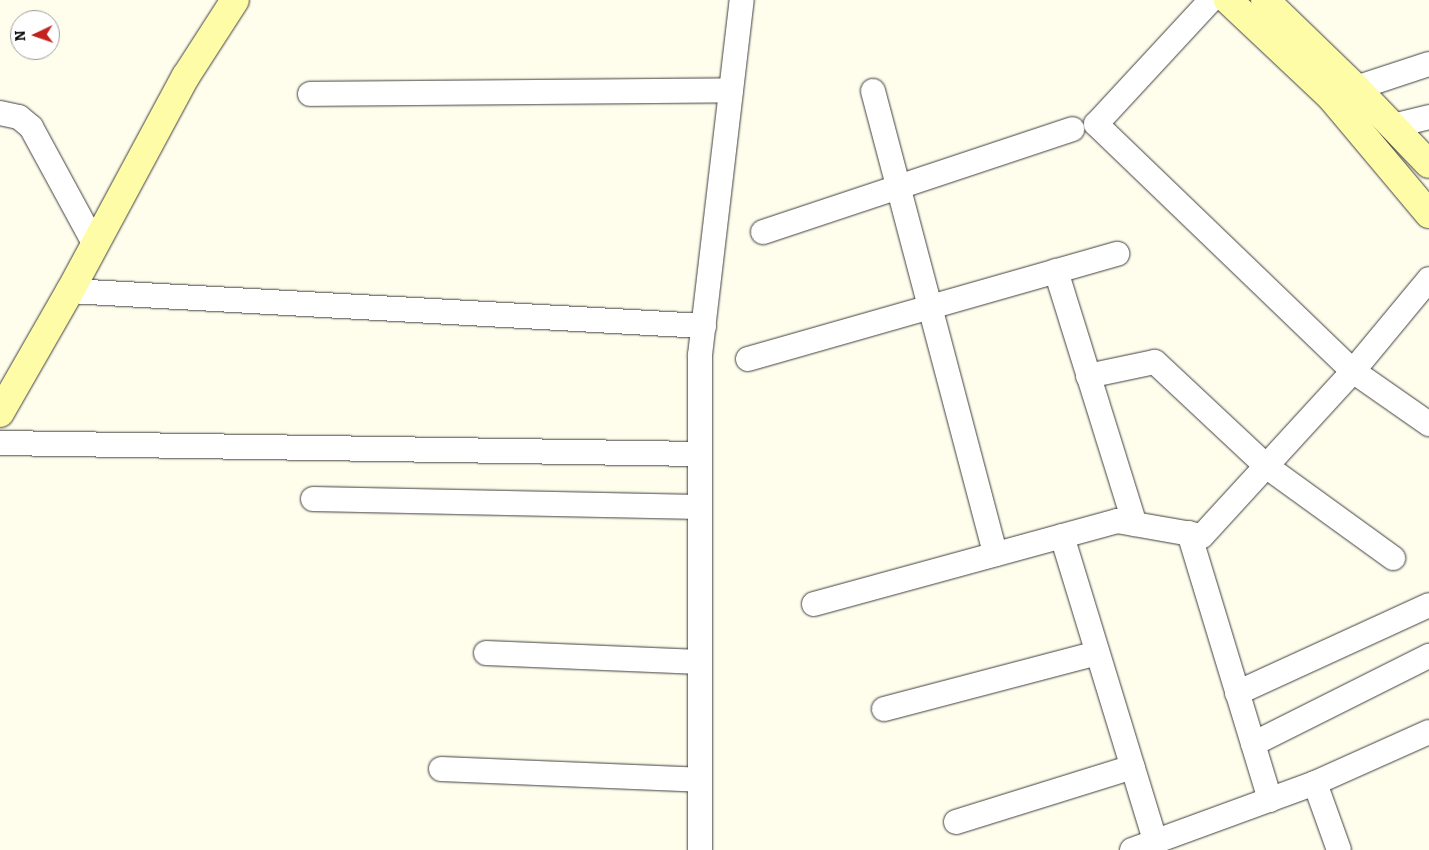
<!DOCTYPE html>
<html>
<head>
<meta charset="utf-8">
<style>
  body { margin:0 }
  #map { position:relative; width:1429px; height:850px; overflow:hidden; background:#fffdec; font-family:Bitter,serif }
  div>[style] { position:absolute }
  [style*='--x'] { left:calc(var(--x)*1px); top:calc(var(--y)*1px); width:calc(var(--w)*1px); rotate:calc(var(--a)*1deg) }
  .roads { filter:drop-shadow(0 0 1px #3f3f3f) drop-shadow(0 0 1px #3f3f3f) }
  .street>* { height:24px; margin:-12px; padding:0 12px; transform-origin:12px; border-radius:12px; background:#fff }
  .secondary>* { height:28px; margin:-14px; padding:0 14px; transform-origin:14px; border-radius:14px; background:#fffca7 }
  span { translate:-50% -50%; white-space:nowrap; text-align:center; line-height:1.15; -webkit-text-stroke:5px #fff; paint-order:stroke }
  .north { position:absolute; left:10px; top:10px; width:50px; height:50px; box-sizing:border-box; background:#fff; border:1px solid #9e9e9e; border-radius:50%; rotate:267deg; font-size:14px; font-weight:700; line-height:20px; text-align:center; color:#0c0c0c }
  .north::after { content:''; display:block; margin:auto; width:18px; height:22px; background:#c3231e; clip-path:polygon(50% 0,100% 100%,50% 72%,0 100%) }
</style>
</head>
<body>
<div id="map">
  <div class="roads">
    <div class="street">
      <div style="--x:1211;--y:0;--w:169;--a:132.8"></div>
      <div style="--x:1096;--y:124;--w:356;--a:43.9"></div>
      <div style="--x:1353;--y:371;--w:93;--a:34.9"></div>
      <div style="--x:1356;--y:88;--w:77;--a:-18.2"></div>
      <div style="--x:873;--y:91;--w:479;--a:75.2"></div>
      <div style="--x:310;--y:94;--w:421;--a:-0.5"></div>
      <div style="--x:0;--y:113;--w:19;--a:12"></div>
      <div style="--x:19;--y:117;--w:16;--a:40"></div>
      <div style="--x:31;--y:127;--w:134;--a:61.5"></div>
      <div style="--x:1393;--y:126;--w:37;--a:-14"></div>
      <div style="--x:763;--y:232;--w:326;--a:-18.4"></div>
      <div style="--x:1056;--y:271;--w:265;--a:72.7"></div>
      <div style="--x:70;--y:291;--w:635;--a:3.16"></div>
      <div style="--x:748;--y:359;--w:384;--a:-15.9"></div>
      <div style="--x:1088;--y:376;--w:68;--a:-11.8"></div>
      <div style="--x:1155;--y:362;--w:152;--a:43.1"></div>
      <div style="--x:1266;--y:466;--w:157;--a:35.9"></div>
      <div style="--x:0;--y:443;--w:700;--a:0.9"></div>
      <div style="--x:313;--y:499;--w:387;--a:1.2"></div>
      <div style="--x:1189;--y:533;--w:279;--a:73.1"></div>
      <div style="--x:1062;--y:536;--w:319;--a:73"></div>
      <div style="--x:814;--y:604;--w:314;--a:-15.3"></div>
      <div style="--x:1117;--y:521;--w:86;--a:10"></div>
      <div style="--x:1202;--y:536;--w:224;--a:-47.5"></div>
      <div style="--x:1353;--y:371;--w:119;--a:-50.4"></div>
      <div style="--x:486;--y:653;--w:214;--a:2.4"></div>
      <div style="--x:1237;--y:693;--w:211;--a:-24.6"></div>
      <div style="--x:884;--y:709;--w:220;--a:-14.7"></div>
      <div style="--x:1253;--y:744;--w:197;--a:-26.6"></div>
      <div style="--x:441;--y:769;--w:259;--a:2.4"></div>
      <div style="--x:1315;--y:783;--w:71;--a:70.3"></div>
      <div style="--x:956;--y:822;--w:185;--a:-17.3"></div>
      <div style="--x:700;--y:850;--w:495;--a:-90"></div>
      <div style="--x:700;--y:355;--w:357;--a:-83.3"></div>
      <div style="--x:1132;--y:850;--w:195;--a:-20.1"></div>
      <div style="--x:1315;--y:783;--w:125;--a:-24.1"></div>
    </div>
    <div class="secondary">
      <div style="--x:1228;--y:0;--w:140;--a:43.3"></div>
      <div style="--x:1330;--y:96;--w:154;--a:50"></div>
      <div style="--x:1265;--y:0;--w:127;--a:44"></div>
      <div style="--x:1356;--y:88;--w:105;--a:46.2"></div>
      <div style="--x:0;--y:413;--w:141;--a:-60.2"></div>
      <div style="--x:70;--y:291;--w:244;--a:-61.7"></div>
      <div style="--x:186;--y:76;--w:90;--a:-57.2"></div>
    </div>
  </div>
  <div class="north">N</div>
</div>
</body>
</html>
